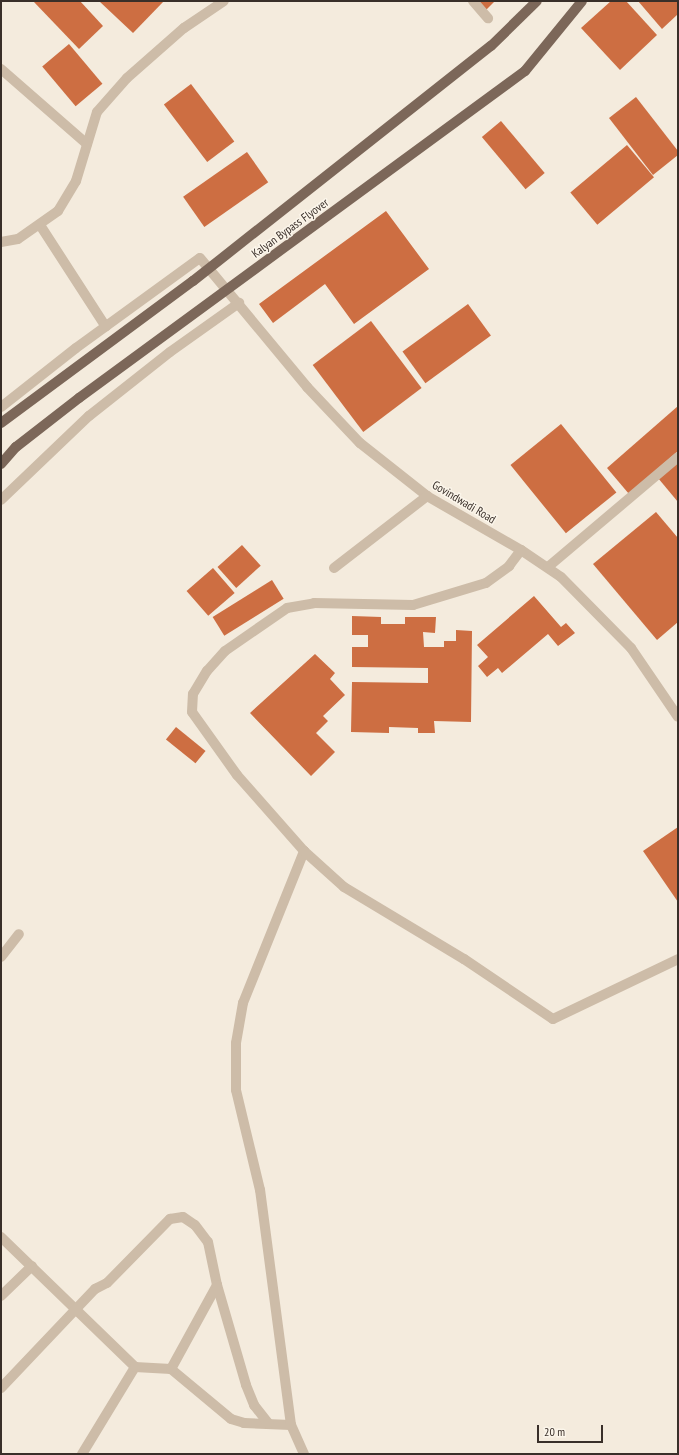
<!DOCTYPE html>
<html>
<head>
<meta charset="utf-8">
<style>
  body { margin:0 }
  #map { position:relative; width:679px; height:1455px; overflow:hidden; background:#f4ebdd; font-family:"PT Sans Narrow",sans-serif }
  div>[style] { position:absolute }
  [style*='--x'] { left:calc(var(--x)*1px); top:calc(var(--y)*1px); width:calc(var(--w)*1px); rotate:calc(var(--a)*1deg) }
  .building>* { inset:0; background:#cd6e42; transform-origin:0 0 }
  .service>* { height:10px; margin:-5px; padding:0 5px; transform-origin:5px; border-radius:5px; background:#cdbca8 }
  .minor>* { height:10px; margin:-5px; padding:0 5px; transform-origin:5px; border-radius:5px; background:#cdbca8 }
  .primary>* { height:10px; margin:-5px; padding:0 5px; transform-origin:5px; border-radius:5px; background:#7c6759 }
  span { translate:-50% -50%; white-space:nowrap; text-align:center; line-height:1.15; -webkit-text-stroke:3px #fbf5ea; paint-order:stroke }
  .street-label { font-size:12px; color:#392f29 }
  .frame { position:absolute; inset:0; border:2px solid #392f29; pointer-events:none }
  .scale { position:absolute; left:537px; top:1425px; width:66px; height:18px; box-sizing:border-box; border:2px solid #392f29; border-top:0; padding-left:5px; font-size:12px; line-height:14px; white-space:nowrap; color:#392f29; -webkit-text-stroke:3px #fbf5ea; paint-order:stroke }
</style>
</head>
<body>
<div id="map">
  <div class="building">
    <div style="clip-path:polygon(33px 1px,80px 1px,103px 26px,79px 49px)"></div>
    <div style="clip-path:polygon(99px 1px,164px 1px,133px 33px)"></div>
    <div style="clip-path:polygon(478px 1px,495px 1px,486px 10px)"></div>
    <div style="clip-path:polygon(611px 1px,626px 1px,657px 35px,620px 70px,581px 28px)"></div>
    <div style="clip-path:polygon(638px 1px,678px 1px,678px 14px,662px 29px)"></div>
    <div style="left:69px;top:44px;width:52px;height:35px;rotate:50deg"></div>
    <div style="left:191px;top:84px;width:72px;height:34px;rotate:53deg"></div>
    <div style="clip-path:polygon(636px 97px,678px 151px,678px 155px,653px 175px,609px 118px)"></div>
    <div style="left:501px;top:121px;width:68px;height:25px;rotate:50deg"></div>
    <div style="left:627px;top:145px;width:42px;height:74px;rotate:50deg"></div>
    <div style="left:247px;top:152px;width:37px;height:78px;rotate:55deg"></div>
    <div style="clip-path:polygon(386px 211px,429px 269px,354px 324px,325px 284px,273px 323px,259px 304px)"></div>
    <div style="left:468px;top:304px;width:39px;height:81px;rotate:54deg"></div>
    <div style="left:371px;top:321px;width:84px;height:73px;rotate:53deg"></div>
    <div style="clip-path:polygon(678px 406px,678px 451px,629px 494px,607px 468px)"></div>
    <div style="left:561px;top:424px;width:88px;height:65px;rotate:51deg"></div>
    <div style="clip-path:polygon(678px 461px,678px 502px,658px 478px)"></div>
    <div style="clip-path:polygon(656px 512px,678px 538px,678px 622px,657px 640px,593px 564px)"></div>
    <div style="left:242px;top:545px;width:28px;height:33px;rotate:48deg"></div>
    <div style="left:213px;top:568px;width:33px;height:35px;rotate:49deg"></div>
    <div style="left:272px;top:580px;width:22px;height:70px;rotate:58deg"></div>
    <div style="clip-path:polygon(534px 596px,561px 627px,566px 623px,575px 633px,558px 646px,548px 634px,502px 673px,498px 668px,487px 677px,478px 666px,488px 657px,477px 645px)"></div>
    <div style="clip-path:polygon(352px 616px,381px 617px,381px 624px,405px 624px,405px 617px,436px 617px,435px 633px,423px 632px,424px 647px,444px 647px,444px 641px,456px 641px,456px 630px,472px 631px,471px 722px,434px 721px,435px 733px,418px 733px,418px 728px,389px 727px,389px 733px,351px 732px,352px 682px,428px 683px,428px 668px,352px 667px,352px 647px,368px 647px,368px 635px,352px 635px)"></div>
    <div style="clip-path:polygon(315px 654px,335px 673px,330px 679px,345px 695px,323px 716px,328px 721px,316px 733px,335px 752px,311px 776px,250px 713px)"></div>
    <div style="left:176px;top:727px;width:38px;height:16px;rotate:39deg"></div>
    <div style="clip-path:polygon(678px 827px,678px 902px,643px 851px)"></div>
  </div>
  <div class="service">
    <div style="--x:1;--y:957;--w:29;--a:-52"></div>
    <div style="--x:1;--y:1237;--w:187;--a:44.1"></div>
    <div style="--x:135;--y:1367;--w:102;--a:121.3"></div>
    <div style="--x:1;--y:1296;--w:43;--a:-44.1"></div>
    <div style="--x:135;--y:1367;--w:36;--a:3"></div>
    <div style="--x:171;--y:1369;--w:78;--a:39.8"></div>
    <div style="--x:231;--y:1419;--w:14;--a:17"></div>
    <div style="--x:244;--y:1423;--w:47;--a:2.4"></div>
    <div style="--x:171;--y:1369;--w:96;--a:-61.3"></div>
    <div style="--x:1;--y:1388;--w:137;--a:-46.5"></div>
    <div style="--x:95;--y:1289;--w:13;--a:-27"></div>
    <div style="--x:107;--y:1283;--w:90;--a:-45.5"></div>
    <div style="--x:170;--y:1219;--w:13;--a:-9"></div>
    <div style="--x:183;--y:1217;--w:14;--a:34"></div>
    <div style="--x:195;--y:1225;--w:21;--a:53"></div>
    <div style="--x:208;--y:1242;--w:44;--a:78.2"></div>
    <div style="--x:217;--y:1285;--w:104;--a:73.8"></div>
    <div style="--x:246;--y:1385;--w:22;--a:68"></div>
    <div style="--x:254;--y:1405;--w:24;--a:52"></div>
  </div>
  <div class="minor">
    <div style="--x:473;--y:1;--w:23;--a:49"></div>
    <div style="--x:1;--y:69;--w:114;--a:41.1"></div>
    <div style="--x:40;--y:225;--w:121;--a:57.1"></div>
    <div style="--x:1;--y:242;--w:17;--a:-10"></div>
    <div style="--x:18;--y:239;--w:49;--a:-35"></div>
    <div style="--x:58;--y:211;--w:35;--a:-59"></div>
    <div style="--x:76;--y:181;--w:72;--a:-73.1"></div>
    <div style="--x:97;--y:112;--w:45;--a:-48.6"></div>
    <div style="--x:127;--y:78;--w:76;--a:-41.3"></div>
    <div style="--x:184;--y:28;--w:48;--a:-34"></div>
    <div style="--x:1;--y:407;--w:95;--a:-38.2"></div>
    <div style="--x:76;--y:348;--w:153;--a:-36"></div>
    <div style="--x:200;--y:258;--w:168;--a:50.3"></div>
    <div style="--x:307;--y:387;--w:77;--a:46.6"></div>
    <div style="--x:360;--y:443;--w:85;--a:38.3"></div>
    <div style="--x:427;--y:496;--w:108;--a:29.9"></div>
    <div style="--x:521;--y:550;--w:48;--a:34"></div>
    <div style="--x:561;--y:577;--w:100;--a:45.4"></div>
    <div style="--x:631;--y:648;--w:83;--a:55.7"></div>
    <div style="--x:1;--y:500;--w:122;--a:-43.7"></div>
    <div style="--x:89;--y:416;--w:103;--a:-38.3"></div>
    <div style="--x:170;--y:352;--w:85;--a:-35.4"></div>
    <div style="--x:548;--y:567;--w:170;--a:-40.2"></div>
    <div style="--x:334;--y:568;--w:118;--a:-37.7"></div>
    <div style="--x:304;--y:851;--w:101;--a:-131.4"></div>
    <div style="--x:237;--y:775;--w:77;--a:-125.5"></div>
    <div style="--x:192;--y:712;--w:18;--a:-87"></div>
    <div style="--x:193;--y:694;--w:27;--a:-59"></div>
    <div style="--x:207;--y:671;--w:27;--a:-48"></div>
    <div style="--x:225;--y:651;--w:75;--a:-34.7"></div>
    <div style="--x:287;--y:608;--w:27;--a:-10"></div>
    <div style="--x:314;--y:603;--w:99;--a:1.2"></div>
    <div style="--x:413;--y:605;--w:76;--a:-16.8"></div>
    <div style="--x:486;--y:583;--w:29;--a:-36"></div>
    <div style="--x:509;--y:566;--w:20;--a:-53"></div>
    <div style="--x:304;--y:1454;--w:32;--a:-114"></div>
    <div style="--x:291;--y:1425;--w:237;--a:-97.5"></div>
    <div style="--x:260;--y:1190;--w:103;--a:-103.5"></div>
    <div style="--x:236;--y:1090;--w:47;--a:-90"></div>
    <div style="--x:236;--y:1043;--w:41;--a:-80.1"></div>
    <div style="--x:243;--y:1003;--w:164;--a:-68.1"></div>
    <div style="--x:304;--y:851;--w:54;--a:42"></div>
    <div style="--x:344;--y:887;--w:140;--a:31"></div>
    <div style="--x:464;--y:959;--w:107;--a:34"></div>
    <div style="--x:553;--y:1019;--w:139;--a:-25.6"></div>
  </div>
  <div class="primary">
    <div style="--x:1;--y:423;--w:239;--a:-36.5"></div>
    <div style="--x:193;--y:281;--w:380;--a:-38.3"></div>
    <div style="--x:491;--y:46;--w:64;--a:-44.4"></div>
    <div style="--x:1;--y:464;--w:23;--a:-49"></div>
    <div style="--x:16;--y:447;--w:80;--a:-37.9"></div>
    <div style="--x:79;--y:398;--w:553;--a:-36.25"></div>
    <div style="--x:525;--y:71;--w:90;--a:-50.8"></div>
  </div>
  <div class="street-label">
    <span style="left:290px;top:228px;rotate:-36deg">Kalyan Bypass Flyover</span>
    <span style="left:464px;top:502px;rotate:31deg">Govindwadi Road</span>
  </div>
  <div class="frame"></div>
  <div class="scale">20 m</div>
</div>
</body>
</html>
